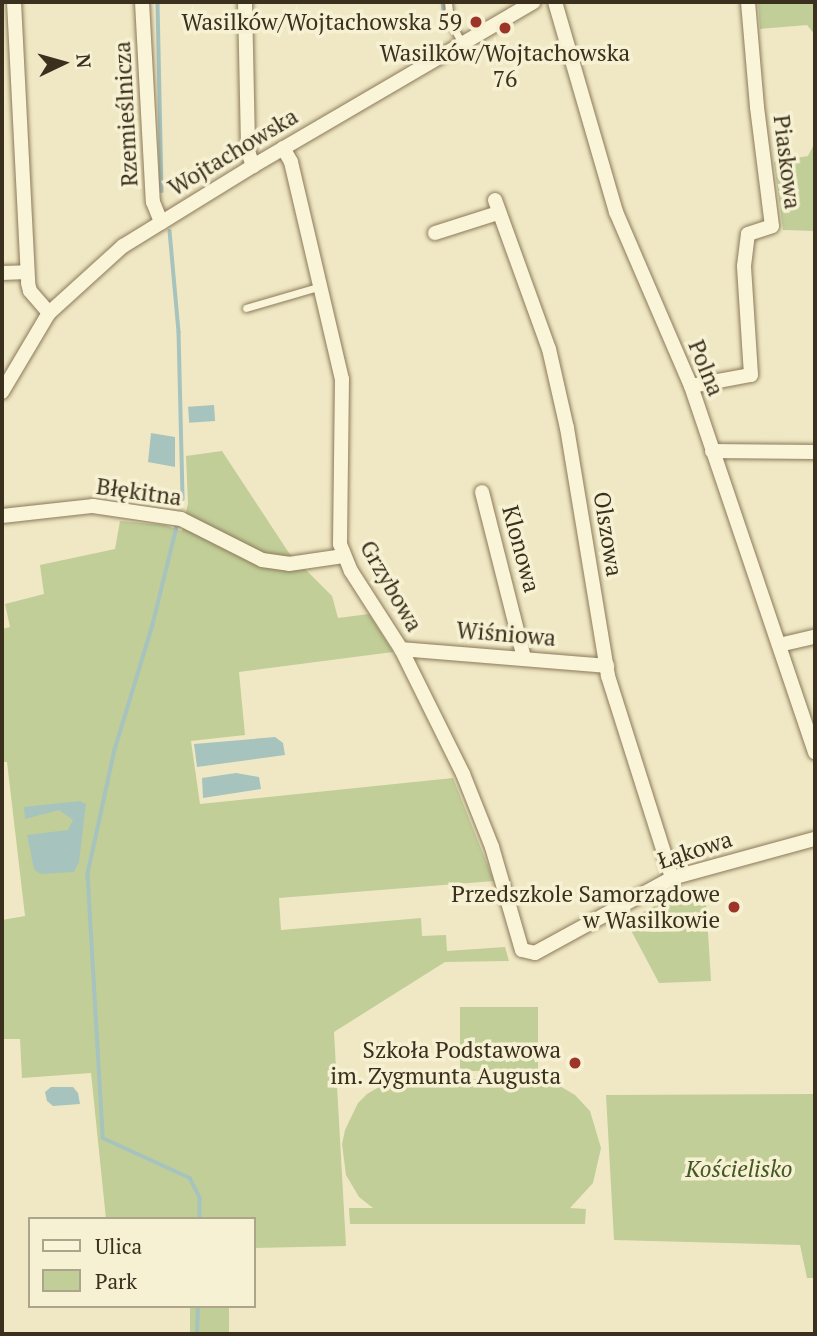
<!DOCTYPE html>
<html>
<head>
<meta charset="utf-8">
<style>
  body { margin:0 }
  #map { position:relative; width:817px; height:1336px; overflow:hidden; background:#f0e8c4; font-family:"PT Serif",serif }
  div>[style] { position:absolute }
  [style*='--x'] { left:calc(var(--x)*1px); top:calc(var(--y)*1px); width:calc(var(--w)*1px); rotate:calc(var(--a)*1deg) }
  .green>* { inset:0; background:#c1ce98; transform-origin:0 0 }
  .water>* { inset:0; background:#a6c3be; transform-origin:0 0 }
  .stream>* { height:3.5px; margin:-1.75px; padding:0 1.75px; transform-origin:1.75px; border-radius:1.75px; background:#a6c3be }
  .roads { filter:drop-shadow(0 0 2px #8b7a5a) drop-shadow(0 0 2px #8b7a5a) }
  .lane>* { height:7px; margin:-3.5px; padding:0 3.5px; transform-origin:3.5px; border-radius:3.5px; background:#faf4d8 }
  .street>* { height:14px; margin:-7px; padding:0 7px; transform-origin:7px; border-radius:7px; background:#faf4d8 }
  .dots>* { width:19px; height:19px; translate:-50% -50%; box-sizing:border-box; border:4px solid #f7f1d4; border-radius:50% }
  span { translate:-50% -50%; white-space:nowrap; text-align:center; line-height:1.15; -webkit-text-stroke:7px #f7f1d4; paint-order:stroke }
  .poi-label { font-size:23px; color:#3b301e }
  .right { translate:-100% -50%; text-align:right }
  .street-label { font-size:23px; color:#3b301e }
  .park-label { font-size:23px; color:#445824; font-style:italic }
  .frame { position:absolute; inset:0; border:4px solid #3b301e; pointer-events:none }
  .legend { position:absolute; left:28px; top:1217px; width:228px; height:91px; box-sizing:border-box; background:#f7f1d4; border:2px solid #aca48b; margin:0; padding:9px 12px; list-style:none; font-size:21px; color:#3b301e }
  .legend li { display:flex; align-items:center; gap:14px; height:35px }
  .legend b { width:35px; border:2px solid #aca48b }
  .north { position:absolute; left:28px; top:28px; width:70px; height:70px; -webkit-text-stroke:5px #f7f1d4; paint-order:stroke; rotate:85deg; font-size:19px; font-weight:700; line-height:28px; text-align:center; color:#3b301e }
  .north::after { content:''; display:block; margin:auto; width:24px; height:32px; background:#3b301e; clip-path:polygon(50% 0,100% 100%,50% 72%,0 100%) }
</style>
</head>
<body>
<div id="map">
  <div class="green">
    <div style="clip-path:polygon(758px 2px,815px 2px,815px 35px,807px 25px,760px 29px)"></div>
    <div style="clip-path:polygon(815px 142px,815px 231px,783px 230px,774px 162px,808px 156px)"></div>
    <div style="clip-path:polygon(222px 451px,289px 553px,332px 596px,338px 618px,369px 614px,393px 652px,239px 672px,245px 735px,191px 741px,200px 804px,453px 778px,494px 881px,279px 898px,281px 930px,421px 918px,422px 936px,446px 935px,447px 951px,505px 947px,509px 961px,445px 962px,334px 1032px,346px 1246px,254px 1248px,254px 1219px,106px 1219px,91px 1073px,22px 1078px,20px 1039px,2px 1039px,2px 920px,25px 916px,7px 762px,2px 762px,2px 629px,10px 627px,5px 604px,44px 594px,40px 565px,115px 549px,120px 521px,164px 525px,182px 531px,188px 503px,186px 456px)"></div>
    <div style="clip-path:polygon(705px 886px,711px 981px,659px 983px,626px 921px,679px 893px)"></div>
    <div style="left:460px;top:1007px;width:78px;height:64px"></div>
    <div style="clip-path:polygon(403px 1079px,533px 1079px,558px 1085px,575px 1095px,590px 1111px,601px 1148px,593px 1183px,570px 1208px,586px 1209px,585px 1224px,350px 1224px,349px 1208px,373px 1208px,359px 1197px,346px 1175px,342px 1144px,345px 1130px,358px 1103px,367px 1094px,388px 1082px)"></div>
    <div style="clip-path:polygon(815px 1094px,815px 1278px,807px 1278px,800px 1245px,614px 1240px,606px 1095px)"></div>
    <div style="left:190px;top:1306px;width:39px;height:28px"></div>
  </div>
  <div class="water">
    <div style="left:214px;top:405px;width:16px;height:26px;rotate:86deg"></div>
    <div style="clip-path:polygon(151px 433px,175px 437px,175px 467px,148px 462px)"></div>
    <div style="clip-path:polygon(275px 737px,283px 743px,285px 755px,197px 767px,194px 744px)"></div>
    <div style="clip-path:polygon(236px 773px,259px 777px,261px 789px,203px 798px,202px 778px)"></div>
    <div style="clip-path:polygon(80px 801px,86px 804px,79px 862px,74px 872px,40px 874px,34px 869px,27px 835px,68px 830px,73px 820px,59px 810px,25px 819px,24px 807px)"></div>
    <div style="clip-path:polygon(51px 1087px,73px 1087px,78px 1093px,80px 1104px,53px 1106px,47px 1101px,45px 1092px)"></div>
  </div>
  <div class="stream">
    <div style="--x:158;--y:2;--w:189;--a:88.8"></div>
    <div style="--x:443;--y:2;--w:16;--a:83"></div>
    <div style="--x:170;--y:231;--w:101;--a:84.9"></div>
    <div style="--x:179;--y:332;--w:167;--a:88.6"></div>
    <div style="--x:178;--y:523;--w:105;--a:103.8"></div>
    <div style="--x:153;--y:625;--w:131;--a:106.9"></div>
    <div style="--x:115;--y:750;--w:127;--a:102.3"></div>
    <div style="--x:88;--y:874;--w:264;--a:86.7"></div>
    <div style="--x:103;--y:1138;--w:96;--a:24.7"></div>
    <div style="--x:190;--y:1178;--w:22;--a:63"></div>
    <div style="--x:200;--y:1198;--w:21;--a:90"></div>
    <div style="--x:197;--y:1334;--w:28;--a:-88"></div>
  </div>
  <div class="roads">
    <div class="lane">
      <div style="--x:448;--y:2;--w:19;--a:84"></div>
      <div style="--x:450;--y:21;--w:26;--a:62"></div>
      <div style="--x:246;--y:308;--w:78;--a:-16.3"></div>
    </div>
    <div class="street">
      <div style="--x:14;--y:2;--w:281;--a:87.1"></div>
      <div style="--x:28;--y:283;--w:8;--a:76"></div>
      <div style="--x:30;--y:291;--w:29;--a:49"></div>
      <div style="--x:142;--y:2;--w:200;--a:86.9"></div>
      <div style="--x:153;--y:202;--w:22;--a:68"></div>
      <div style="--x:245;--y:2;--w:149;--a:88.8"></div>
      <div style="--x:248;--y:151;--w:16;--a:72"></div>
      <div style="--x:555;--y:2;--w:219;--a:73.8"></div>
      <div style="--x:616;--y:212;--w:189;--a:66.7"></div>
      <div style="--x:691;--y:386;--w:387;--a:71.3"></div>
      <div style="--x:283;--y:148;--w:16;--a:60"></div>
      <div style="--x:291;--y:162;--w:223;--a:76.8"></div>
      <div style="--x:342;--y:379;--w:165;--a:90.7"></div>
      <div style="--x:340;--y:544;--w:29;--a:68"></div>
      <div style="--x:351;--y:571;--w:93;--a:57.3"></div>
      <div style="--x:401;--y:649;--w:140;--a:63.6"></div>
      <div style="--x:463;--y:774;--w:79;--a:68.3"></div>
      <div style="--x:492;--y:847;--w:107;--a:73.8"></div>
      <div style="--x:522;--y:950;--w:13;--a:13"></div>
      <div style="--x:535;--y:953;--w:156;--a:-28.7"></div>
      <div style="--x:672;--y:878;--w:148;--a:-15.3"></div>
      <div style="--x:495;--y:200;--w:158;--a:70.1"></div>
      <div style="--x:549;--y:349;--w:81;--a:77.2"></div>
      <div style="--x:567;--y:428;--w:251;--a:80.6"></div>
      <div style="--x:608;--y:676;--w:212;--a:72.4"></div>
      <div style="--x:435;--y:233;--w:66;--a:-17.6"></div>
      <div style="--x:2;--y:273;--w:25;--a:-2"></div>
      <div style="--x:691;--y:386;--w:61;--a:-10.4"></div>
      <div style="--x:751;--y:375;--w:109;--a:-93.7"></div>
      <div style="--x:744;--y:266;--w:32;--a:-83"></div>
      <div style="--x:748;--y:234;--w:25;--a:-18"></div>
      <div style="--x:772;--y:226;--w:120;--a:-97.2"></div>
      <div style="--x:757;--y:107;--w:105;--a:-94.9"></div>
      <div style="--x:2;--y:392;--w:92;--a:-59.3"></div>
      <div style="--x:49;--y:313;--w:100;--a:-42.2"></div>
      <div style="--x:123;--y:246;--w:153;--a:-31.6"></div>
      <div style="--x:253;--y:166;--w:325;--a:-30.3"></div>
      <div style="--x:712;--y:451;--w:103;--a:0.6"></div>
      <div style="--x:482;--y:492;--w:171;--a:75.8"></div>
      <div style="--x:2;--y:516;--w:92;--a:-6.3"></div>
      <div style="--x:93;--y:506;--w:89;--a:8.4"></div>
      <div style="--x:181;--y:519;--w:91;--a:26.8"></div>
      <div style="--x:262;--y:560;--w:27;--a:8"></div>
      <div style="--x:289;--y:564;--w:55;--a:-8.4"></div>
      <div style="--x:779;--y:645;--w:37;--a:-13"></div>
      <div style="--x:401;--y:649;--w:207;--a:4.7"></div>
    </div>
  </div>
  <div class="dots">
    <div style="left:476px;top:22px;background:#9c3528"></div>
    <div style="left:505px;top:28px;background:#9c3528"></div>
    <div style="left:734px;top:907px;background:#9c3528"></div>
    <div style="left:575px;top:1063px;background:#9c3528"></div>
  </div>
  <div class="poi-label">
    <span class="right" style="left:462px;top:22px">Wasilków/Wojtachowska 59</span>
    <span style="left:505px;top:66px">Wasilków/Wojtachowska<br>76</span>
    <span class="right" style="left:720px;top:907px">Przedszkole Samorządowe<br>w Wasilkowie</span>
    <span class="right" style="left:561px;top:1063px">Szkoła Podstawowa<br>im. Zygmunta Augusta</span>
  </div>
  <div class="street-label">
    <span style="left:126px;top:114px;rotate:-93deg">Rzemieślnicza</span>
    <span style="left:233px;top:152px;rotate:-31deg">Wojtachowska</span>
    <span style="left:787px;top:162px;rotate:83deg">Piaskowa</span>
    <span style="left:706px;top:368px;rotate:68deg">Polna</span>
    <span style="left:139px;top:492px;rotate:8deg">Błękitna</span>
    <span style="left:608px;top:534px;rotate:81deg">Olszowa</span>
    <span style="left:521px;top:549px;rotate:75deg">Klonowa</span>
    <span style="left:391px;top:586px;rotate:60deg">Grzybowa</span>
    <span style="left:506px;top:634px;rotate:5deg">Wiśniowa</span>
    <span style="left:695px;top:850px;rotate:-18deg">Łąkowa</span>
  </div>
  <div class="park-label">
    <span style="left:739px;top:1169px">Kościelisko</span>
  </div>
  <div class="frame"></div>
  <ul class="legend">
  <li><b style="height:9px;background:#faf4d8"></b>Ulica</li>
  <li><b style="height:19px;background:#c1ce98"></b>Park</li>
  </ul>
  <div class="north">N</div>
</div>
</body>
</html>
